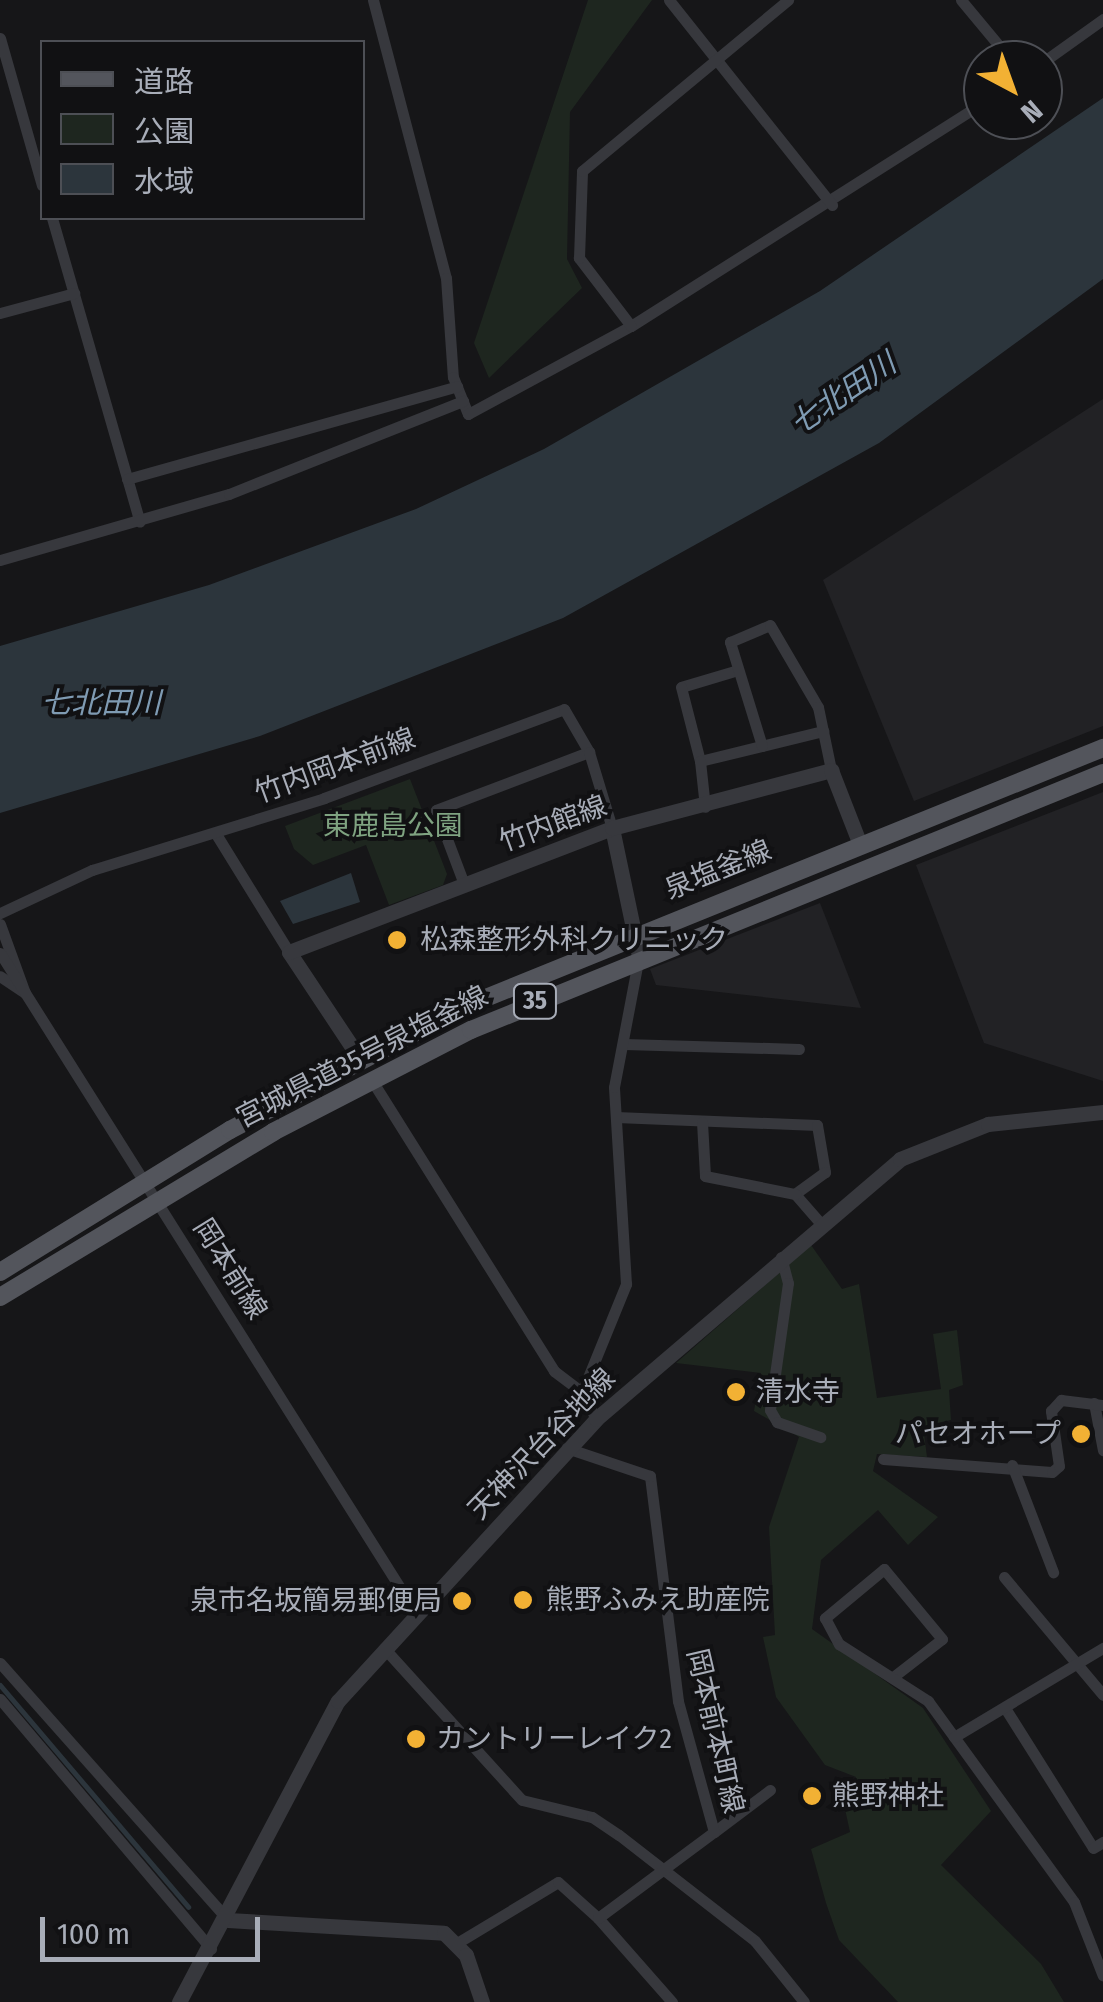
<!DOCTYPE html>
<html>
<head>
<meta charset="utf-8">
<style>
  body { margin:0 }
  #map { position:relative; width:1103px; height:2002px; overflow:hidden; background:#161618; font-family:"Fira Sans Condensed","Noto Sans JP",sans-serif }
  div>[style] { position:absolute }
  [style*='--x'] { left:calc(var(--x)*1px); top:calc(var(--y)*1px); width:calc(var(--w)*1px); rotate:calc(var(--a)*1deg) }
  .built>* { inset:0; background:#222225 }
  .green>* { inset:0; background:#1e261f }
  .water>* { inset:0; background:#2c353c }
  .stream>* { height:5px; margin:-2.5px; padding:0 2.5px; transform-origin:2.5px; border-radius:2.5px; background:#2c353c }
  .minor>* { height:11px; margin:-5.5px; padding:0 5.5px; transform-origin:5.5px; border-radius:5.5px; background:#37383d }
  .tertiary>* { height:15px; margin:-7.5px; padding:0 7.5px; transform-origin:7.5px; border-radius:7.5px; background:#37383d }
  .primary>* { height:18px; margin:-9px; padding:0 9px; transform-origin:9px; border-radius:9px; background:#53555c }
  .dots>* { width:28px; height:28px; translate:-50% -50%; box-sizing:border-box; border:5px solid #111113; border-radius:50% }
  span { translate:-50% -50%; white-space:nowrap; text-align:center; line-height:1.15; -webkit-text-stroke:8px #111113; paint-order:stroke }
  .shield-label span { padding:2px 8px; background:#111113; border:2px solid; border-radius:8px; -webkit-text-stroke-width:0 }
  .shield-label { font-size:25px; color:#a8adb8; font-weight:700 }
  .street-label { font-size:28px; color:#a8adb8 }
  .park-label { font-size:28px; color:#7fa381 }
  .poi-label { font-size:28px; color:#a8adb8 }
  .left { translate:0 -50%; text-align:left }
  .right { translate:-100% -50%; text-align:right }
  .water-label { font-size:30px; color:#7f9bb3; font-style:italic }
  .legend { position:absolute; left:40px; top:40px; width:325px; height:180px; box-sizing:border-box; background:#111113; border:2px solid #4d4f55; margin:0; padding:12px 18px; list-style:none; font-size:30px; color:#a8adb8 }
  .legend li { display:flex; align-items:center; gap:20px; height:50px }
  .legend b { width:50px; border:2px solid #4d4f55 }
  .north { position:absolute; left:963px; top:40px; width:100px; height:100px; box-sizing:border-box; background:#111113; border:2px solid #4d4f55; border-radius:50%; rotate:139deg; font-size:28px; font-weight:700; line-height:40px; text-align:center; color:#a8adb8 }
  .north::after { content:''; display:block; margin:auto; width:35px; height:45px; background:#f2b134; clip-path:polygon(50% 0,100% 100%,50% 72%,0 100%) }
  .scale { position:absolute; left:40px; top:1917px; width:220px; height:45px; box-sizing:border-box; border:5px solid #a8adb8; border-top:0; padding-left:12px; font-size:30px; line-height:35px; white-space:nowrap; color:#a8adb8; -webkit-text-stroke:8px #111113; paint-order:stroke }
</style>
</head>
<body>
<div id="map">
  <div class="built">
    <div style="clip-path:polygon(1103px 399px,1103px 726px,914px 801px,823px 580px)"></div>
    <div style="clip-path:polygon(1103px 792px,1103px 1081px,984px 1043px,916px 865px)"></div>
    <div style="clip-path:polygon(820px 903px,861px 1008px,656px 985px,650px 969px)"></div>
  </div>
  <div class="green">
    <div style="clip-path:polygon(588px 0,652px 0,570px 112px,567px 259px,582px 288px,489px 378px,474px 343px)"></div>
    <div style="clip-path:polygon(410px 779px,447px 874px,443px 885px,389px 905px,366px 845px,313px 865px,294px 849px,285px 826px)"></div>
    <div style="clip-path:polygon(811px 1245px,842px 1289px,859px 1284px,877px 1398px,941px 1389px,933px 1334px,957px 1330px,963px 1385px,949px 1390px,951px 1420px,923px 1426px,927px 1457px,877px 1454px,873px 1471px,938px 1517px,908px 1545px,878px 1510px,821px 1560px,812px 1629px,923px 1708px,991px 1811px,941px 1865px,1041px 1964px,1064px 2002px,898px 2002px,839px 1940px,826px 1903px,811px 1849px,850px 1832px,843px 1800px,856px 1777px,825px 1765px,776px 1697px,763px 1637px,775px 1635px,769px 1527px,799px 1437px,754px 1411px,761px 1373px,676px 1363px)"></div>
  </div>
  <div class="water">
    <div style="clip-path:polygon(1103px 98px,1103px 279px,879px 443px,563px 618px,260px 736px,0 813px,0 646px,209px 585px,416px 509px,544px 449px,820px 291px)"></div>
    <div style="clip-path:polygon(351px 873px,360px 902px,293px 924px,280px 901px)"></div>
  </div>
  <div class="stream">
    <div style="--x:0;--y:1685;--w:291;--a:49.7"></div>
  </div>
  <div class="minor">
    <div style="--x:373;--y:0;--w:287;--a:75.3"></div>
    <div style="--x:446;--y:278;--w:99;--a:86"></div>
    <div style="--x:453;--y:377;--w:40;--a:68"></div>
    <div style="--x:468;--y:414;--w:185;--a:-28.4"></div>
    <div style="--x:631;--y:326;--w:417;--a:-32.4"></div>
    <div style="--x:669;--y:0;--w:262;--a:51.5"></div>
    <div style="--x:961;--y:0;--w:78;--a:50.2"></div>
    <div style="--x:0;--y:38;--w:153;--a:74.1"></div>
    <div style="--x:1043;--y:62;--w:74;--a:-35.6"></div>
    <div style="--x:52;--y:218;--w:316;--a:73.9"></div>
    <div style="--x:0;--y:313;--w:77;--a:-15.1"></div>
    <div style="--x:631;--y:326;--w:86;--a:-127.4"></div>
    <div style="--x:579;--y:258;--w:87;--a:-88"></div>
    <div style="--x:582;--y:171;--w:268;--a:-39.7"></div>
    <div style="--x:127;--y:479;--w:343;--a:-15.7"></div>
    <div style="--x:0;--y:560;--w:238;--a:-16.1"></div>
    <div style="--x:229;--y:494;--w:252;--a:-21.7"></div>
    <div style="--x:738;--y:670;--w:59;--a:163.4"></div>
    <div style="--x:681;--y:687;--w:76;--a:75.6"></div>
    <div style="--x:700;--y:761;--w:127;--a:-13.7"></div>
    <div style="--x:762;--y:746;--w:109;--a:-107.1"></div>
    <div style="--x:730;--y:642;--w:43;--a:-23"></div>
    <div style="--x:770;--y:625;--w:95;--a:59.7"></div>
    <div style="--x:818;--y:707;--w:64;--a:78.3"></div>
    <div style="--x:700;--y:761;--w:46;--a:83.8"></div>
    <div style="--x:216;--y:834;--w:139;--a:58.3"></div>
    <div style="--x:464;--y:884;--w:79;--a:-110.7"></div>
    <div style="--x:436;--y:810;--w:164;--a:-20.8"></div>
    <div style="--x:0;--y:913;--w:102;--a:-25.1"></div>
    <div style="--x:92;--y:870;--w:243;--a:-17.2"></div>
    <div style="--x:324;--y:798;--w:256;--a:-20.3"></div>
    <div style="--x:564;--y:709;--w:50;--a:59.8"></div>
    <div style="--x:589;--y:752;--w:79;--a:73.2"></div>
    <div style="--x:0;--y:924;--w:73;--a:70.1"></div>
    <div style="--x:25;--y:993;--w:30;--a:-146"></div>
    <div style="--x:0;--y:953;--w:780;--a:57.78"></div>
    <div style="--x:624;--y:1044;--w:175;--a:1.6"></div>
    <div style="--x:371;--y:1079;--w:345;--a:57.9"></div>
    <div style="--x:554;--y:1371;--w:35;--a:37"></div>
    <div style="--x:616;--y:1117;--w:201;--a:2.3"></div>
    <div style="--x:817;--y:1125;--w:48;--a:80.3"></div>
    <div style="--x:825;--y:1172;--w:37;--a:144"></div>
    <div style="--x:795;--y:1194;--w:38;--a:49"></div>
    <div style="--x:702;--y:1122;--w:54;--a:86.8"></div>
    <div style="--x:705;--y:1176;--w:92;--a:11.3"></div>
    <div style="--x:781;--y:1257;--w:27;--a:75"></div>
    <div style="--x:788;--y:1283;--w:128;--a:98.1"></div>
    <div style="--x:770;--y:1410;--w:14;--a:60"></div>
    <div style="--x:777;--y:1422;--w:46;--a:19.2"></div>
    <div style="--x:1094;--y:1403;--w:48;--a:79.2"></div>
    <div style="--x:596;--y:1419;--w:30;--a:-117"></div>
    <div style="--x:582;--y:1392;--w:117;--a:-67.8"></div>
    <div style="--x:626;--y:1284;--w:197;--a:-93.5"></div>
    <div style="--x:614;--y:1087;--w:133;--a:-79.2"></div>
    <div style="--x:883;--y:1459;--w:169;--a:4.4"></div>
    <div style="--x:1052;--y:1472;--w:9;--a:-41"></div>
    <div style="--x:1059;--y:1466;--w:56;--a:-98.3"></div>
    <div style="--x:1051;--y:1411;--w:15;--a:-48"></div>
    <div style="--x:1061;--y:1400;--w:42;--a:6.8"></div>
    <div style="--x:1012;--y:1465;--w:115;--a:69"></div>
    <div style="--x:1004;--y:1577;--w:154;--a:50"></div>
    <div style="--x:384;--y:1648;--w:205;--a:47.8"></div>
    <div style="--x:522;--y:1800;--w:72;--a:13.7"></div>
    <div style="--x:592;--y:1817;--w:32;--a:34"></div>
    <div style="--x:619;--y:1835;--w:172;--a:37.9"></div>
    <div style="--x:755;--y:1941;--w:78;--a:51.2"></div>
    <div style="--x:0;--y:1663;--w:344;--a:48.4"></div>
    <div style="--x:893;--y:1677;--w:62;--a:-37.8"></div>
    <div style="--x:942;--y:1639;--w:91;--a:-129.6"></div>
    <div style="--x:884;--y:1569;--w:77;--a:140.3"></div>
    <div style="--x:825;--y:1618;--w:30;--a:62"></div>
    <div style="--x:839;--y:1644;--w:106;--a:32.6"></div>
    <div style="--x:928;--y:1701;--w:248;--a:54"></div>
    <div style="--x:1074;--y:1902;--w:79;--a:68.6"></div>
    <div style="--x:0;--y:1699;--w:327;--a:49.8"></div>
    <div style="--x:1005;--y:1708;--w:165;--a:57.8"></div>
    <div style="--x:1093;--y:1848;--w:12;--a:-31"></div>
    <div style="--x:954;--y:1737;--w:174;--a:-30.9"></div>
    <div style="--x:714;--y:1832;--w:70;--a:-36.9"></div>
    <div style="--x:598;--y:1918;--w:112;--a:48.6"></div>
    <div style="--x:457;--y:1943;--w:118;--a:-31.1"></div>
    <div style="--x:558;--y:1882;--w:54;--a:42"></div>
    <div style="--x:598;--y:1918;--w:144;--a:-36.6"></div>
    <div style="--x:714;--y:1832;--w:136;--a:-105.4"></div>
    <div style="--x:678;--y:1701;--w:227;--a:-97.1"></div>
    <div style="--x:650;--y:1476;--w:88;--a:-161.4"></div>
  </div>
  <div class="tertiary">
    <div style="--x:612;--y:828;--w:131;--a:78.1"></div>
    <div style="--x:360;--y:1059;--w:128;--a:-123.6"></div>
    <div style="--x:289;--y:952;--w:346;--a:-21"></div>
    <div style="--x:612;--y:828;--w:227;--a:-14.8"></div>
    <div style="--x:831;--y:770;--w:77;--a:68.7"></div>
    <div style="--x:228;--y:1920;--w:216;--a:3.4"></div>
    <div style="--x:444;--y:1933;--w:31;--a:45"></div>
    <div style="--x:466;--y:1955;--w:50;--a:71.2"></div>
    <div style="--x:179;--y:2002;--w:340;--a:-62.2"></div>
    <div style="--x:338;--y:1701;--w:382;--a:-47.5"></div>
    <div style="--x:596;--y:1419;--w:400;--a:-40.5"></div>
    <div style="--x:900;--y:1159;--w:95;--a:-21.7"></div>
    <div style="--x:988;--y:1124;--w:116;--a:-6"></div>
  </div>
  <div class="primary">
    <div style="--x:0;--y:1272;--w:270;--a:-31.7"></div>
    <div style="--x:230;--y:1130;--w:261;--a:-27.8"></div>
    <div style="--x:461;--y:1008;--w:693;--a:-22.05"></div>
    <div style="--x:0;--y:1297;--w:319;--a:-31.1"></div>
    <div style="--x:273;--y:1132;--w:223;--a:-27.3"></div>
    <div style="--x:471;--y:1030;--w:682;--a:-22.13"></div>
  </div>
  <div class="dots">
    <div style="left:397px;top:940px;background:#f2b134"></div>
    <div style="left:736px;top:1392px;background:#f2b134"></div>
    <div style="left:1081px;top:1434px;background:#f2b134"></div>
    <div style="left:523px;top:1600px;background:#f2b134"></div>
    <div style="left:462px;top:1601px;background:#f2b134"></div>
    <div style="left:416px;top:1739px;background:#f2b134"></div>
    <div style="left:812px;top:1796px;background:#f2b134"></div>
  </div>
  <div class="shield-label">
    <span style="left:535px;top:1001px">35</span>
  </div>
  <div class="street-label">
    <span style="left:335px;top:766px;rotate:-20deg">竹内岡本前線</span>
    <span style="left:553px;top:824px;rotate:-20deg">竹内館線</span>
    <span style="left:718px;top:870px;rotate:-22deg">泉塩釜線</span>
    <span style="left:362px;top:1057px;rotate:-27deg">宮城県道35号泉塩釜線</span>
    <span style="left:230px;top:1269px;rotate:58deg">岡本前線</span>
    <span style="left:542px;top:1444px;rotate:-46deg">天神沢台谷地線</span>
    <span style="left:715px;top:1731px;rotate:77deg">岡本前本町線</span>
  </div>
  <div class="park-label">
    <span style="left:393px;top:826px">東鹿島公園</span>
  </div>
  <div class="poi-label">
    <span class="left" style="left:420px;top:940px">松森整形外科クリニック</span>
    <span class="left" style="left:756px;top:1392px">清水寺</span>
    <span class="right" style="left:1061px;top:1434px">パセオホープ</span>
    <span class="left" style="left:546px;top:1600px">熊野ふみえ助産院</span>
    <span class="right" style="left:442px;top:1601px">泉市名坂簡易郵便局</span>
    <span class="left" style="left:436px;top:1739px">カントリーレイク2</span>
    <span class="left" style="left:832px;top:1796px">熊野神社</span>
  </div>
  <div class="water-label">
    <span style="left:843px;top:394px;rotate:-34deg">七北田川</span>
    <span style="left:101px;top:703px">七北田川</span>
  </div>
  <ul class="legend">
  <li><b style="height:12px;background:#53555c"></b>道路</li>
  <li><b style="height:28px;background:#1e261f"></b>公園</li>
  <li><b style="height:28px;background:#2c353c"></b>水域</li>
  </ul>
  <div class="north">N</div>
  <div class="scale">100 m</div>
</div>
</body>
</html>
